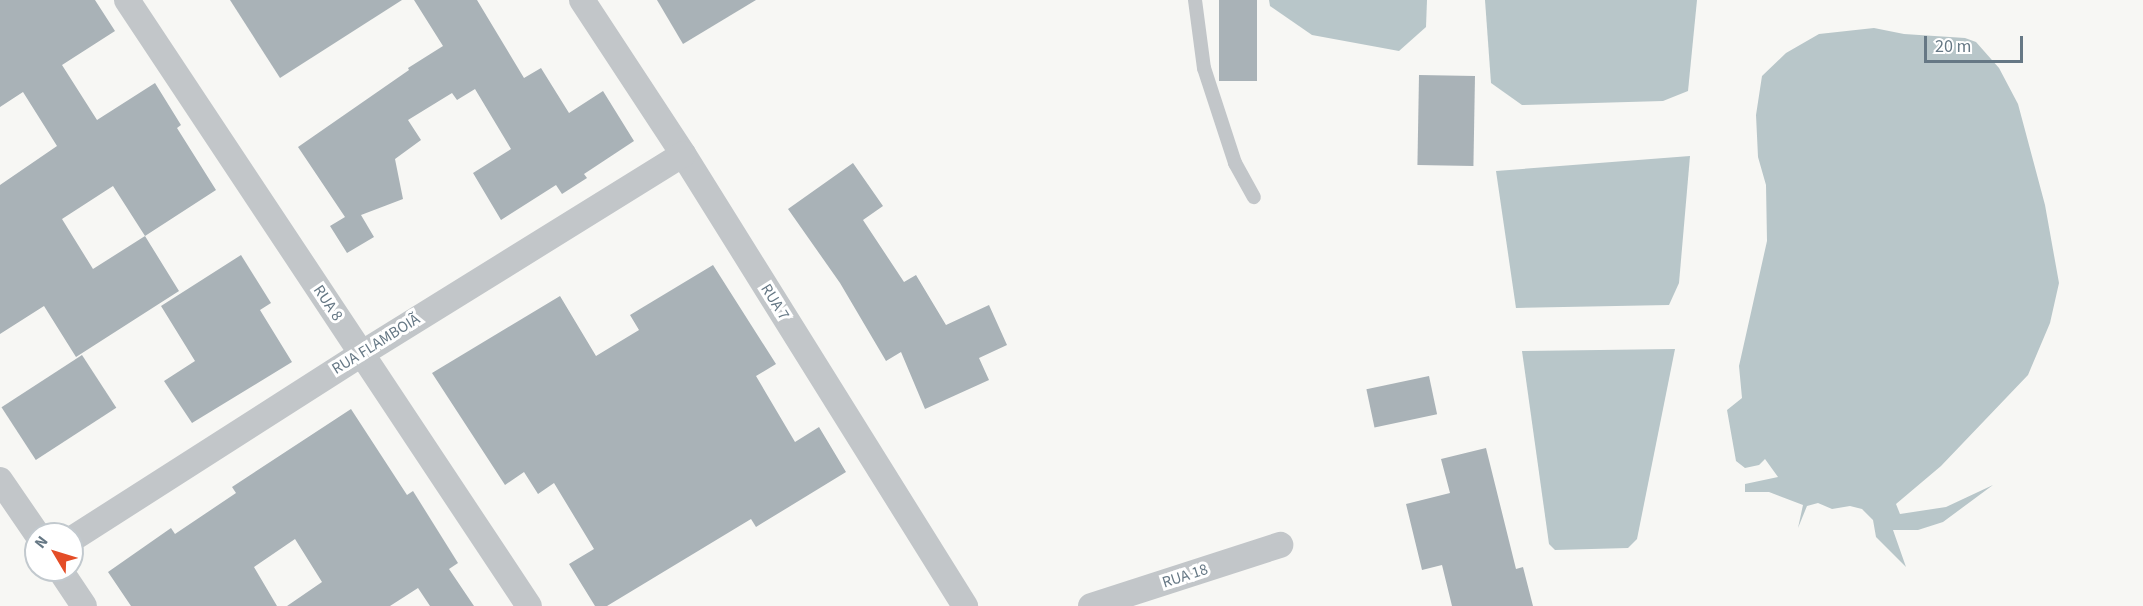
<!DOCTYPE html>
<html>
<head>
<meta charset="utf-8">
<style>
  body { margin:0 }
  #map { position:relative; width:2143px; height:606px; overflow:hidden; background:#f7f7f4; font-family:"Source Sans 3",sans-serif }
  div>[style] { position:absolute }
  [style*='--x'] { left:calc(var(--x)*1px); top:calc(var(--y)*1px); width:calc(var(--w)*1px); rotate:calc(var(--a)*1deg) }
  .water>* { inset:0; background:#b8c6c9 }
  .building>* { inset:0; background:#a9b2b7; transform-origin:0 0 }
  .service>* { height:14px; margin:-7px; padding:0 7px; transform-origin:7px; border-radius:7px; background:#c2c6c9 }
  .minor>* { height:26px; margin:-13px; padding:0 13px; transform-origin:13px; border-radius:13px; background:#c2c6c9 }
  span { translate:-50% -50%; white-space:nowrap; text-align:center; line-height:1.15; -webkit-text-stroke:6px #fff; paint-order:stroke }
  .street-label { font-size:16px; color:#667885 }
  .north { position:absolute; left:24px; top:522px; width:60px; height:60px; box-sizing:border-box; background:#fff; border:2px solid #c2c9ce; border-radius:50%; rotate:308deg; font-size:16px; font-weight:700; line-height:24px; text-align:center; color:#667885 }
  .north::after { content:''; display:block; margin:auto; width:21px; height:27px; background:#e44d27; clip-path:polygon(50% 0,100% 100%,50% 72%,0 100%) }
  .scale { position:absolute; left:1924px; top:36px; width:99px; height:27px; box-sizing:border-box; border:3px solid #667885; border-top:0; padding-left:8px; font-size:18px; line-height:21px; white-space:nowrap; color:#667885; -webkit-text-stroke:4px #fff; paint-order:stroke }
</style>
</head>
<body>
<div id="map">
  <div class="water">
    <div style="clip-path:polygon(1269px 0,1427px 0,1426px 27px,1399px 51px,1312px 35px,1270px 6px)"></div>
    <div style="clip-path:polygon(1485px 0,1697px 0,1688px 91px,1663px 101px,1522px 105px,1491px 83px)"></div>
    <div style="clip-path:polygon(1874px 28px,1904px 34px,1965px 38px,1976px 42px,1999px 68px,2018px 104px,2045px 205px,2059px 283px,2050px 323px,2028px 375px,1941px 466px,1896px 504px,1900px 514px,1946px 507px,1993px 485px,1943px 522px,1918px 530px,1893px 530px,1906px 567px,1876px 537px,1873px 520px,1862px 509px,1850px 506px,1832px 509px,1818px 503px,1807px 506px,1798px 528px,1803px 505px,1769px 492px,1745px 492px,1745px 484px,1778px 477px,1765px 459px,1759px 465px,1745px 468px,1736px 461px,1727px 410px,1742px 398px,1739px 366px,1767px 241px,1766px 185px,1758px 157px,1756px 115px,1762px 76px,1786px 53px,1819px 34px)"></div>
    <div style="clip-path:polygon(1690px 156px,1679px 283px,1669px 305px,1516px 308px,1496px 171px)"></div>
    <div style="clip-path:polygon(1675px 349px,1637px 539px,1628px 548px,1555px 550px,1549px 544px,1522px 351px)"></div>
  </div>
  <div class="building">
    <div style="clip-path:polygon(evenodd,0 0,95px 0,115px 31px,62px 65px,97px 120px,155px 83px,181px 125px,177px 128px,216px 190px,145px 236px,179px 291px,76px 357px,44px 306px,0 334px,0 185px,57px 146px,23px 92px,0 107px,0 0,113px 186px,145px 236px,93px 269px,62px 219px,113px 186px)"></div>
    <div style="clip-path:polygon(230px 0,402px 0,280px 78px)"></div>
    <div style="clip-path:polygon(414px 0,477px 0,524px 78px,541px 68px,569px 113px,603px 91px,634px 141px,584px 174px,587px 178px,562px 194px,556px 185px,501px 220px,473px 173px,511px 149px,475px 89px,457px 100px,452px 93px,408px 120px,421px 140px,395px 159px,403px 199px,361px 215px,374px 237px,347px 253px,330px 226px,345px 217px,298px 147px,409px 70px,408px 68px,443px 46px)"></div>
    <div style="clip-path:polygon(657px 0,756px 0,683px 44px)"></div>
    <div style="left:1219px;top:0;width:38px;height:81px"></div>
    <div style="left:1419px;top:75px;width:56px;height:90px;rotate:1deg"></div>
    <div style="clip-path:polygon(853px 163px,883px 206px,863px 220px,904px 282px,916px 275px,946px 325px,989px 305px,1007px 345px,979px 358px,989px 380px,925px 409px,901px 352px,886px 361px,840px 283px,788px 209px)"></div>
    <div style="clip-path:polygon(241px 255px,271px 303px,260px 310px,292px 362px,192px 423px,164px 381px,195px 361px,161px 306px)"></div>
    <div style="clip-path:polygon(713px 265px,776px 364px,756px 376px,795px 442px,819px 427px,846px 472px,756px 527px,751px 519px,607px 606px,595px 606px,569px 564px,594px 549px,554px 483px,538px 494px,524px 472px,505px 485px,432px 373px,560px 296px,596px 356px,639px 330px,630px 315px)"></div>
    <div style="left:82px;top:355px;width:63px;height:96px;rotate:57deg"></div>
    <div style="left:1429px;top:376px;width:39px;height:64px;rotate:78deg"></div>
    <div style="clip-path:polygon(351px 409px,407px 495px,413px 491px,458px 563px,449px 569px,474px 606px,430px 606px,418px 588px,390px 606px,287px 606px,322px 582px,295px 539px,254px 567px,277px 606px,131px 606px,108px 572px,171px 528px,175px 534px,236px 493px,232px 487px)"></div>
    <div style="clip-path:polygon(1486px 448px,1516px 569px,1523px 567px,1533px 606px,1452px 606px,1442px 565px,1422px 570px,1406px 504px,1450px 493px,1441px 459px)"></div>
  </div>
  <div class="service">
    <div style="--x:1195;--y:0;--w:69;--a:82.5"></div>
    <div style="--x:1204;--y:68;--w:100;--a:71.9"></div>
    <div style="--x:1235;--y:163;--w:39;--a:61"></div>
  </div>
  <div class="minor">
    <div style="--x:127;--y:0;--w:727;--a:56.44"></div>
    <div style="--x:582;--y:0;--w:184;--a:56.7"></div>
    <div style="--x:683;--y:154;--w:533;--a:58.04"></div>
    <div style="--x:0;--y:480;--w:65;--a:55.6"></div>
    <div style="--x:72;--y:539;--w:343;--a:-32.6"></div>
    <div style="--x:361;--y:354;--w:379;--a:-31.8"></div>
    <div style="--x:60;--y:570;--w:43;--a:56.3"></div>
    <div style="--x:1091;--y:606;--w:199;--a:-17.9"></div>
  </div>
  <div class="street-label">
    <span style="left:775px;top:302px;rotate:58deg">RUA 7</span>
    <span style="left:328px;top:303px;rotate:56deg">RUA 8</span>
    <span style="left:376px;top:344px;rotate:-32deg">RUA FLAMBOIÃ</span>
    <span style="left:1185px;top:576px;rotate:-18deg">RUA 18</span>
  </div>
  <div class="north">N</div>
  <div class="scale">20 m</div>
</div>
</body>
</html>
